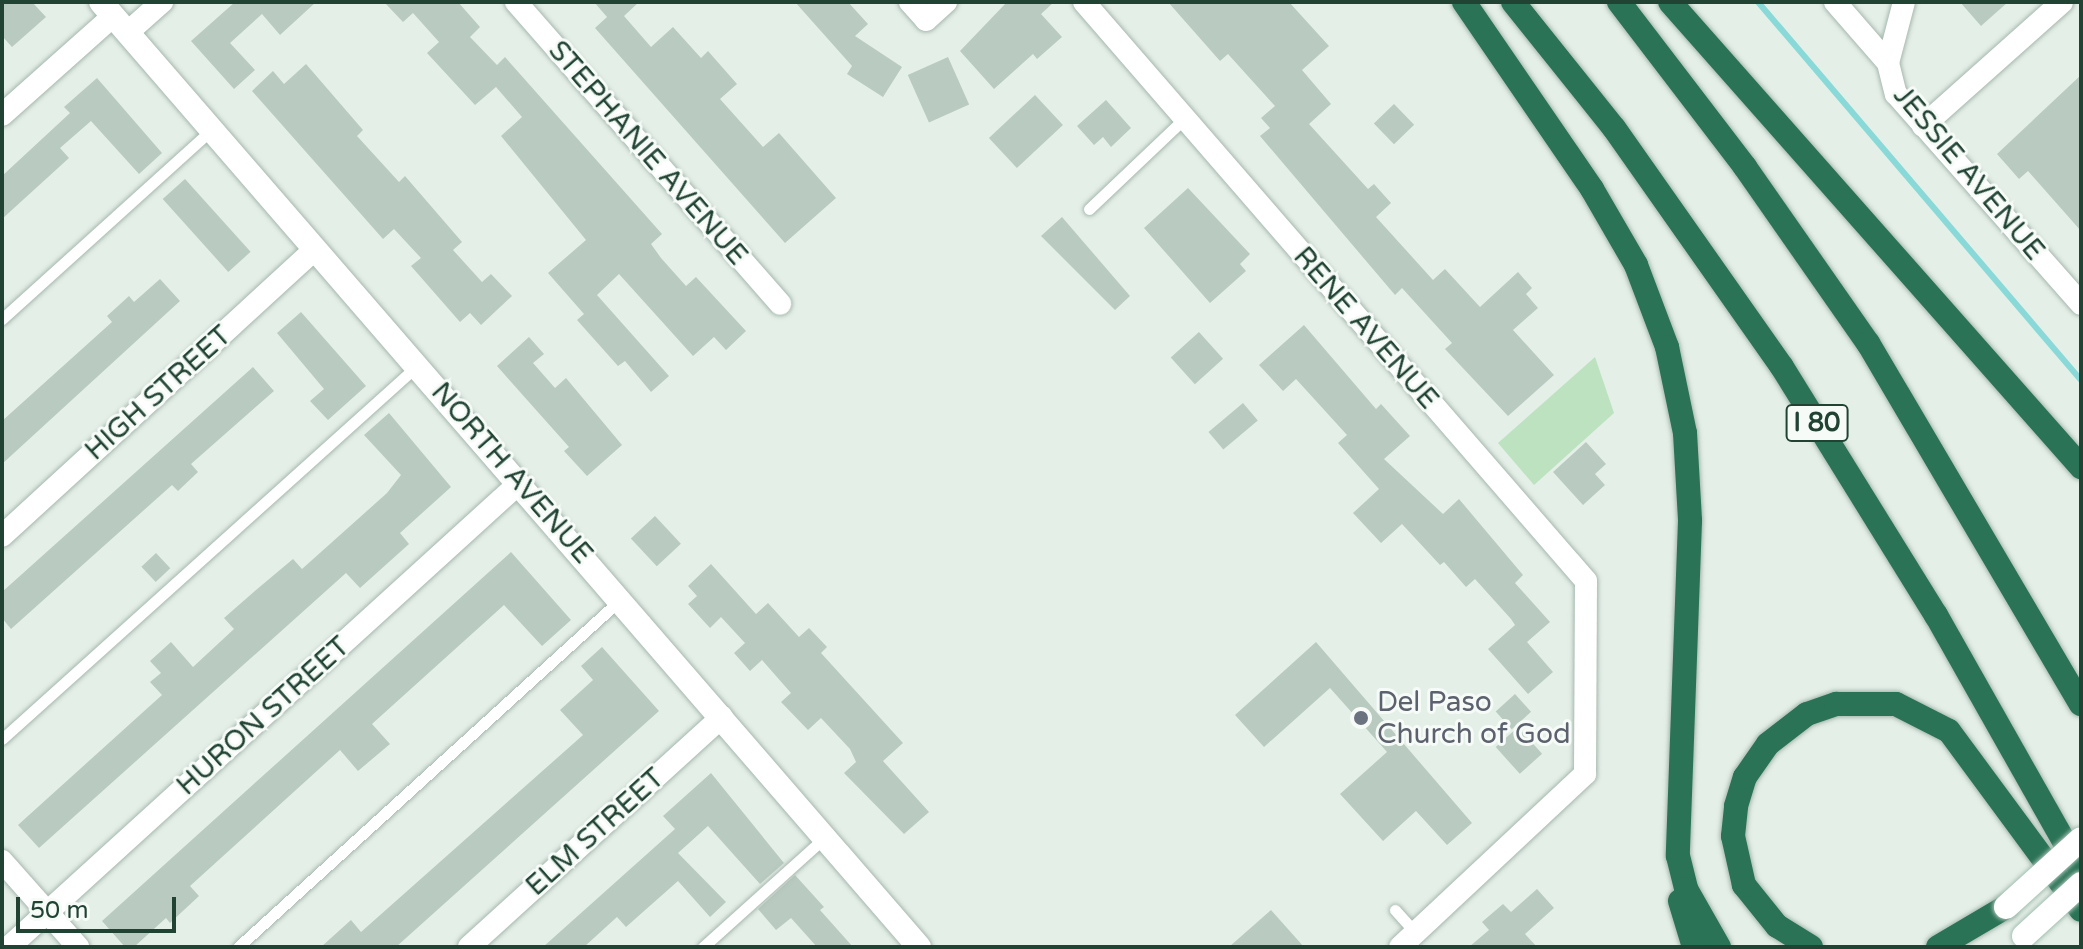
<!DOCTYPE html>
<html>
<head>
<meta charset="utf-8">
<style>
  body { margin:0 }
  #map { position:relative; width:2083px; height:949px; overflow:hidden; background:#e4efe8; font-family:"Varela Round",sans-serif }
  div>[style] { position:absolute }
  [style*='--x'] { left:calc(var(--x)*1px); top:calc(var(--y)*1px); width:calc(var(--w)*1px); rotate:calc(var(--a)*1deg) }
  .green>* { inset:0; background:#bce2bf }
  .stream>* { height:6px; margin:-3px; padding:0 3px; transform-origin:3px; border-radius:3px; background:#88d9d7 }
  .building>* { inset:0; background:#b9cac1; transform-origin:0 0 }
  .roads { filter:drop-shadow(0 0 2px #a6b8ae) drop-shadow(0 0 2px #a6b8ae) }
  .lane>* { height:11px; margin:-5.5px; padding:0 5.5px; transform-origin:5.5px; border-radius:5.5px; background:#fff }
  .street>* { height:22px; margin:-11px; padding:0 11px; transform-origin:11px; border-radius:11px; background:#fff }
  .secondary>* { height:24px; margin:-12px; padding:0 12px; transform-origin:12px; border-radius:12px; background:#fff }
  .highway>* { height:24px; margin:-12px; padding:0 12px; transform-origin:12px; border-radius:12px; background:#2a7357 }
  .bridges { filter:drop-shadow(0 0 2px #a4bfb1) drop-shadow(0 0 2px #a4bfb1) }
  .secondary-bridge>* { height:24px; margin:-12px; padding:0 12px; transform-origin:12px; border-radius:12px; background:#fff }
  .dots>* { width:22px; height:22px; translate:-50% -50%; box-sizing:border-box; border:4px solid #f6fbf7; border-radius:50% }
  span { translate:-50% -50%; white-space:nowrap; text-align:center; line-height:1.15; -webkit-text-stroke:6px #f6fbf7; paint-order:stroke }
  .shield-label span { padding:2px 6px; background:#f6fbf7; border:2px solid; border-radius:6px; -webkit-text-stroke-width:0 }
  .shield-label { font-size:26px; color:#214334; font-weight:700 }
  .street-label { font-size:28px; color:#214334 }
  .worship-label { font-size:28px; color:#5b616d }
  .left { translate:0 -50%; text-align:left }
  .frame { position:absolute; inset:0; border:4px solid #214334; pointer-events:none }
  .scale { position:absolute; left:16px; top:897px; width:160px; height:36px; box-sizing:border-box; border:4px solid #214334; border-top:0; padding-left:10px; font-size:24px; line-height:28px; white-space:nowrap; color:#214334; -webkit-text-stroke:6px #f6fbf7; paint-order:stroke }
</style>
</head>
<body>
<div id="map">
  <div class="green">
    <div style="clip-path:polygon(1595px 357px,1614px 413px,1534px 485px,1498px 443px)"></div>
  </div>
  <div class="stream">
    <div style="--x:1758;--y:2;--w:497;--a:49.5"></div>
  </div>
  <div class="building">
    <div style="clip-path:polygon(2px 2px,32px 2px,46px 17px,12px 47px,2px 36px)"></div>
    <div style="clip-path:polygon(235px 2px,316px 2px,280px 35px,262px 14px,230px 43px,255px 70px,234px 89px,191px 41px)"></div>
    <div style="clip-path:polygon(384px 2px,458px 2px,480px 27px,470px 37px,497px 65px,505px 57px,662px 234px,651px 244px,661px 258px,686px 286px,696px 277px,746px 331px,726px 350px,714px 337px,693px 356px,619px 274px,597px 295px,669px 376px,651px 392px,625px 361px,618px 366px,577px 320px,584px 314px,548px 273px,586px 240px,501px 136px,522px 117px,496px 87px,475px 105px,427px 53px,439px 42px,413px 13px,403px 22px)"></div>
    <div style="clip-path:polygon(594px 2px,639px 2px,624px 16px,651px 47px,673px 27px,701px 58px,708px 51px,737px 84px,720px 99px,763px 147px,779px 133px,836px 198px,785px 243px,595px 28px,607px 17px)"></div>
    <div style="clip-path:polygon(795px 2px,848px 2px,868px 24px,855px 36px,902px 67px,883px 97px,847px 74px,852px 66px)"></div>
    <div style="clip-path:polygon(1007px 2px,1054px 2px,1041px 14px,1062px 37px,1037px 59px,1033px 54px,994px 89px,960px 51px)"></div>
    <div style="clip-path:polygon(1168px 2px,1289px 2px,1329px 46px,1302px 70px,1331px 104px,1309px 124px,1368px 189px,1374px 184px,1391px 203px,1376px 217px,1433px 280px,1445px 269px,1480px 307px,1518px 272px,1532px 288px,1526px 294px,1538px 308px,1513px 330px,1554px 375px,1508px 416px,1445px 349px,1452px 343px,1402px 288px,1395px 295px,1260px 136px,1270px 128px,1261px 118px,1275px 106px,1228px 54px,1220px 61px)"></div>
    <div style="clip-path:polygon(1960px 2px,2008px 2px,1981px 26px)"></div>
    <div style="left:948px;top:57px;width:52px;height:44px;rotate:66deg"></div>
    <div style="clip-path:polygon(306px 64px,363px 130px,357px 136px,399px 182px,405px 176px,462px 242px,453px 250px,482px 282px,491px 274px,512px 296px,481px 325px,470px 313px,460px 322px,411px 266px,421px 258px,394px 229px,383px 239px,252px 91px,273px 71px,284px 84px)"></div>
    <div style="clip-path:polygon(2081px 75px,2081px 231px,2028px 171px,2019px 179px,1997px 154px)"></div>
    <div style="clip-path:polygon(97px 78px,162px 153px,139px 174px,91px 121px,60px 148px,69px 158px,2px 219px,2px 176px,70px 113px,64px 107px)"></div>
    <div style="left:1035px;top:95px;width:41px;height:63px;rotate:47deg"></div>
    <div style="clip-path:polygon(1106px 100px,1131px 128px,1111px 147px,1103px 137px,1094px 145px,1077px 126px)"></div>
    <div style="left:1394px;top:104px;width:29px;height:28px;rotate:46deg"></div>
    <div style="left:185px;top:179px;width:98px;height:30px;rotate:48deg"></div>
    <div style="clip-path:polygon(1188px 188px,1250px 254px,1240px 264px,1246px 271px,1210px 303px,1144px 228px)"></div>
    <div style="clip-path:polygon(1062px 217px,1130px 296px,1115px 310px,1041px 236px)"></div>
    <div style="clip-path:polygon(160px 279px,180px 301px,2px 464px,2px 421px,112px 322px,107px 316px,129px 296px,134px 302px)"></div>
    <div style="clip-path:polygon(301px 312px,366px 386px,328px 420px,310px 401px,324px 389px,277px 333px)"></div>
    <div style="clip-path:polygon(1304px 325px,1376px 409px,1381px 404px,1410px 436px,1384px 459px,1443px 514px,1459px 499px,1523px 575px,1515px 583px,1550px 622px,1527px 642px,1553px 672px,1528px 694px,1488px 649px,1515px 625px,1511px 619px,1475px 579px,1466px 587px,1444px 562px,1440px 565px,1402px 524px,1381px 543px,1353px 513px,1379px 489px,1338px 443px,1347px 435px,1296px 379px,1283px 391px,1259px 365px)"></div>
    <div style="left:1199px;top:332px;width:36px;height:38px;rotate:48deg"></div>
    <div style="clip-path:polygon(529px 337px,544px 354px,533px 363px,555px 388px,566px 378px,622px 445px,587px 476px,564px 451px,569px 447px,497px 366px)"></div>
    <div style="clip-path:polygon(253px 367px,274px 391px,191px 464px,198px 472px,178px 491px,172px 485px,11px 629px,2px 618px,2px 592px)"></div>
    <div style="left:1243px;top:403px;width:23px;height:45px;rotate:50deg"></div>
    <div style="clip-path:polygon(389px 413px,451px 487px,400px 533px,409px 544px,360px 588px,346px 573px,39px 848px,18px 825px,162px 695px,150px 682px,161px 673px,150px 661px,171px 642px,193px 667px,234px 629px,224px 618px,256px 590px,293px 559px,302px 569px,387px 493px,401px 475px,364px 435px)"></div>
    <div style="clip-path:polygon(1586px 442px,1606px 464px,1595px 474px,1605px 485px,1583px 505px,1553px 472px)"></div>
    <div style="left:655px;top:516px;width:38px;height:33px;rotate:47deg"></div>
    <div style="clip-path:polygon(511px 552px,571px 620px,542px 646px,504px 605px,372px 724px,390px 744px,358px 771px,340px 750px,190px 886px,199px 896px,170px 923px,166px 918px,134px 947px,125px 947px,102px 921px)"></div>
    <div style="left:156px;top:553px;width:21px;height:20px;rotate:47deg"></div>
    <div style="clip-path:polygon(711px 564px,756px 614px,768px 603px,799px 637px,809px 628px,827px 647px,821px 653px,903px 743px,883px 761px,929px 812px,904px 834px,844px 773px,856px 762px,850px 749px,821px 718px,808px 730px,781px 702px,791px 693px,762px 660px,750px 671px,734px 653px,745px 643px,721px 617px,710px 628px,688px 604px,697px 596px,688px 586px)"></div>
    <div style="clip-path:polygon(1316px 642px,1472px 823px,1447px 845px,1416px 811px,1383px 841px,1340px 794px,1387px 752px,1330px 688px,1264px 747px,1235px 715px)"></div>
    <div style="clip-path:polygon(602px 647px,659px 711px,396px 947px,321px 947px,351px 920px,361px 932px,583px 735px,560px 710px,593px 680px,581px 666px)"></div>
    <div style="left:1515px;top:694px;width:24px;height:26px;rotate:48deg"></div>
    <div style="left:1518px;top:727px;width:36px;height:30px;rotate:48deg"></div>
    <div style="clip-path:polygon(711px 773px,784px 863px,760px 884px,708px 826px,678px 853px,726px 902px,710px 917px,678px 881px,626px 927px,617px 917px,584px 947px,543px 947px,675px 829px,663px 816px)"></div>
    <div style="clip-path:polygon(795px 875px,824px 907px,820px 910px,853px 947px,817px 947px,791px 918px,776px 930px,758px 909px)"></div>
    <div style="clip-path:polygon(1537px 889px,1554px 908px,1525px 934px,1537px 947px,1469px 947px,1489px 930px,1482px 922px,1503px 904px,1511px 912px)"></div>
    <div style="clip-path:polygon(1271px 910px,1304px 947px,1229px 947px)"></div>
  </div>
  <div class="roads">
    <div class="lane">
      <div style="--x:1089;--y:209;--w:131;--a:-43.5"></div>
      <div style="--x:2;--y:319;--w:282;--a:-42.1"></div>
      <div style="--x:2;--y:739;--w:559;--a:-41.96"></div>
      <div style="--x:1395;--y:910;--w:31;--a:48"></div>
      <div style="--x:238;--y:947;--w:517;--a:-42.26"></div>
      <div style="--x:703;--y:947;--w:163;--a:-42"></div>
    </div>
    <div class="street">
      <div style="--x:516;--y:2;--w:401;--a:48.8"></div>
      <div style="--x:910;--y:2;--w:24;--a:48"></div>
      <div style="--x:926;--y:20;--w:27;--a:-42"></div>
      <div style="--x:1084;--y:2;--w:766;--a:49.07"></div>
      <div style="--x:1586;--y:581;--w:193;--a:90.3"></div>
      <div style="--x:1585;--y:774;--w:253;--a:136.9"></div>
      <div style="--x:1835;--y:2;--w:81;--a:49"></div>
      <div style="--x:1888;--y:63;--w:32;--a:76"></div>
      <div style="--x:1896;--y:94;--w:280;--a:48.6"></div>
      <div style="--x:127;--y:33;--w:47;--a:-41.5"></div>
      <div style="--x:1888;--y:63;--w:63;--a:-75.3"></div>
      <div style="--x:2;--y:115;--w:149;--a:-41.7"></div>
      <div style="--x:1923;--y:126;--w:186;--a:-41.7"></div>
      <div style="--x:2;--y:536;--w:423;--a:-42.5"></div>
      <div style="--x:2;--y:861;--w:115;--a:48.5"></div>
      <div style="--x:9;--y:947;--w:687;--a:-42.28"></div>
      <div style="--x:469;--y:947;--w:342;--a:-42.3"></div>
    </div>
    <div class="secondary">
      <div style="--x:101;--y:2;--w:1250;--a:49.12"></div>
    </div>
    <div class="highway">
      <div style="--x:1464;--y:2;--w:227;--a:55.6"></div>
      <div style="--x:1592;--y:189;--w:88;--a:59.9"></div>
      <div style="--x:1636;--y:265;--w:88;--a:69.3"></div>
      <div style="--x:1667;--y:347;--w:88;--a:78.2"></div>
      <div style="--x:1685;--y:433;--w:88;--a:86.7"></div>
      <div style="--x:1690;--y:521;--w:335;--a:92.1"></div>
      <div style="--x:1678;--y:856;--w:34;--a:76"></div>
      <div style="--x:1686;--y:889;--w:67;--a:60.4"></div>
      <div style="--x:1513;--y:2;--w:161;--a:51.3"></div>
      <div style="--x:1614;--y:128;--w:292;--a:54.9"></div>
      <div style="--x:1782;--y:367;--w:292;--a:58.2"></div>
      <div style="--x:1936;--y:615;--w:294;--a:60.5"></div>
      <div style="--x:1619;--y:2;--w:208;--a:52.6"></div>
      <div style="--x:1745;--y:167;--w:215;--a:55.1"></div>
      <div style="--x:1868;--y:343;--w:419;--a:59.5"></div>
      <div style="--x:1670;--y:2;--w:621;--a:48.53"></div>
      <div style="--x:1680;--y:901;--w:48;--a:73.1"></div>
      <div style="--x:1811;--y:947;--w:40;--a:-148"></div>
      <div style="--x:1777;--y:926;--w:53;--a:-128.8"></div>
      <div style="--x:1744;--y:885;--w:50;--a:-102.7"></div>
      <div style="--x:1733;--y:836;--w:30;--a:-84"></div>
      <div style="--x:1736;--y:806;--w:30;--a:-73"></div>
      <div style="--x:1745;--y:777;--w:40;--a:-55.1"></div>
      <div style="--x:1768;--y:744;--w:49;--a:-37.6"></div>
      <div style="--x:1807;--y:714;--w:31;--a:-19"></div>
      <div style="--x:1836;--y:704;--w:60;--a:0"></div>
      <div style="--x:1896;--y:704;--w:59;--a:27"></div>
      <div style="--x:1949;--y:731;--w:222;--a:53.6"></div>
      <div style="--x:1938;--y:947;--w:79;--a:-30.5"></div>
    </div>
  </div>
  <div class="bridges">
    <div class="secondary-bridge">
      <div style="--x:2006;--y:907;--w:101;--a:-42.2"></div>
      <div style="--x:2024;--y:936;--w:77;--a:-42.4"></div>
    </div>
  </div>
  <div class="dots">
    <div style="left:1361px;top:718px;background:#6b7280"></div>
  </div>
  <div class="shield-label">
    <span style="left:1817px;top:423px">I 80</span>
  </div>
  <div class="street-label">
    <span style="left:648px;top:153px;rotate:49deg">STEPHANIE AVENUE</span>
    <span style="left:1969px;top:173px;rotate:50deg">JESSIE AVENUE</span>
    <span style="left:1366px;top:328px;rotate:49deg">RENE AVENUE</span>
    <span style="left:158px;top:393px;rotate:-42deg">HIGH STREET</span>
    <span style="left:512px;top:473px;rotate:49deg">NORTH AVENUE</span>
    <span style="left:263px;top:716px;rotate:-42deg">HURON STREET</span>
    <span style="left:595px;top:832px;rotate:-42deg">ELM STREET</span>
  </div>
  <div class="worship-label">
    <span class="left" style="left:1377px;top:718px">Del Paso<br>Church of God</span>
  </div>
  <div class="frame"></div>
  <div class="scale">50 m</div>
</div>
</body>
</html>
